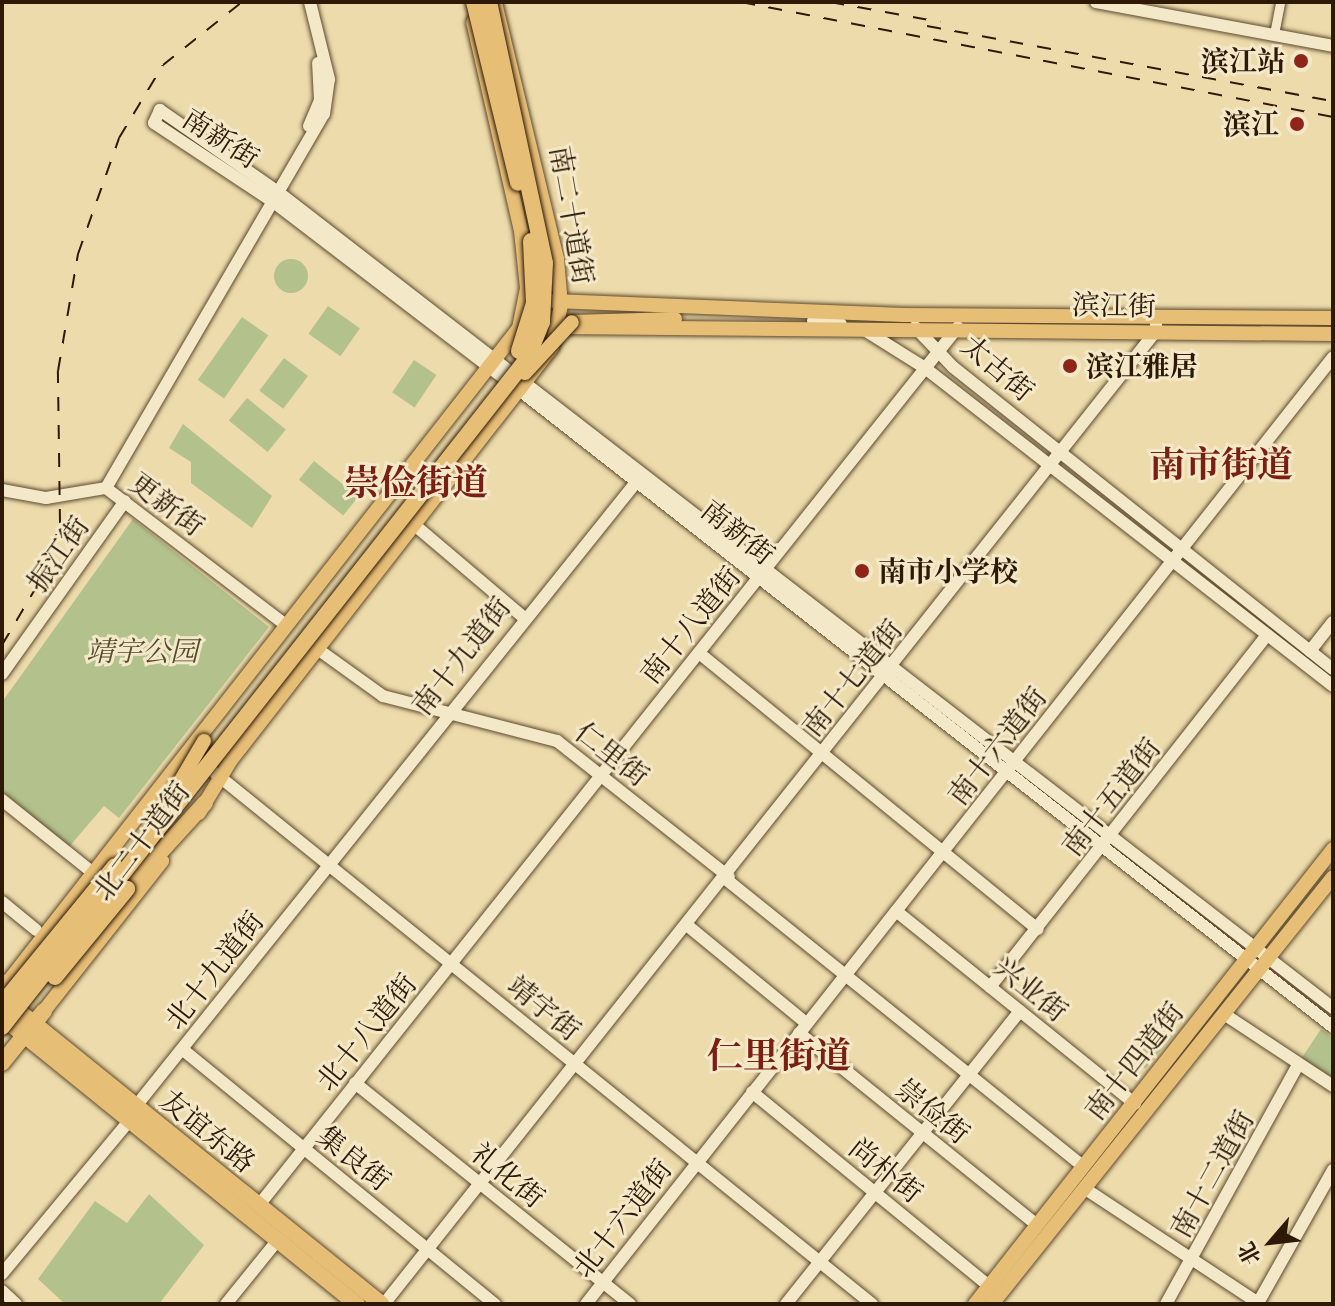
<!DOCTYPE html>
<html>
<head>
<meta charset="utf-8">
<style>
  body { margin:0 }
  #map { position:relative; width:1335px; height:1306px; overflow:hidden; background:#eddbab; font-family:"Libre Caslon Text","Noto Serif SC",serif }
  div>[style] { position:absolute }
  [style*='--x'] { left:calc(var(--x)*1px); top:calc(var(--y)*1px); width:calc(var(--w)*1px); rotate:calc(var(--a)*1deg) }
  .green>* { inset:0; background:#b3c18d; transform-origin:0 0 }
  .round { border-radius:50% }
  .roads { filter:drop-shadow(0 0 2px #5d4a2f) drop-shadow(0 0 2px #5d4a2f) }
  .street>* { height:9px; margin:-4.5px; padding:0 4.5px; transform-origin:4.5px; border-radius:4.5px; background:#f3e8c8 }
  .secondary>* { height:12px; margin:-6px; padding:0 6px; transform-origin:6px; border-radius:6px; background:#f3e8c8 }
  .primary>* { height:14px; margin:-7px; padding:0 7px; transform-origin:7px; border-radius:7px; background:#e6be76 }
  .highway>* { height:16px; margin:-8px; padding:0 8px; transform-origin:8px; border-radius:8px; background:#e6be76 }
  .rail>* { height:2px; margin-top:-1px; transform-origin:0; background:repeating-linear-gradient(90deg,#2d1906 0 14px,transparent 0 28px) }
  .bridges { filter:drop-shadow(0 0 2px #2d1906) drop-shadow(0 0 2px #2d1906) }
  .primary-bridge>* { height:14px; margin:-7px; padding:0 7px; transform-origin:7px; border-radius:7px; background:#e6be76 }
  .highway-bridge>* { height:16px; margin:-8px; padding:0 8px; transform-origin:8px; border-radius:8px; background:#e6be76 }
  .dots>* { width:22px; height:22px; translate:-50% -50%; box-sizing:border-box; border:4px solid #f3e8c8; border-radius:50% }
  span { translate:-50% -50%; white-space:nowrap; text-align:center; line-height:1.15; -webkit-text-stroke:6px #f3e8c8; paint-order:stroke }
  .poi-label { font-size:28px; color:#2d1906; font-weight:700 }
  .right { translate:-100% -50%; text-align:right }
  .left { translate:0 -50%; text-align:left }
  .street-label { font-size:28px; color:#2d1906 }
  .park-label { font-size:28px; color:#554b2e; font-style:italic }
  .district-label { font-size:36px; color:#7a1f14; font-weight:700 }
  .frame { position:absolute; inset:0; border:4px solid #2d1906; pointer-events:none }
  .north { position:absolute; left:1231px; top:1202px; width:80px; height:80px; -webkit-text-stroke:6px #f3e8c8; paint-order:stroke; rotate:242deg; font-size:22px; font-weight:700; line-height:32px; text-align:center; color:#2d1906 }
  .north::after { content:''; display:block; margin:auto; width:28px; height:36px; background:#2d1906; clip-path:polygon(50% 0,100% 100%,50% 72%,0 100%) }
</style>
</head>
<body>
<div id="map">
  <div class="green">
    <div class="round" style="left:274px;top:259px;width:34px;height:34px"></div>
    <div style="left:328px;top:306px;width:39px;height:34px;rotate:35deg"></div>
    <div style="left:242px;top:317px;width:32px;height:77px;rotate:35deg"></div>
    <div style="left:284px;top:358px;width:30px;height:41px;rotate:37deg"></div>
    <div style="left:414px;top:360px;width:27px;height:39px;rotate:34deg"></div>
    <div style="left:247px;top:398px;width:50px;height:29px;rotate:39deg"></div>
    <div style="clip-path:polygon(183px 424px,272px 496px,252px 528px,191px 483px,191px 462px,169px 448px)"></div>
    <div style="left:314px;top:461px;width:57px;height:24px;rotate:39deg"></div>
    <div style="clip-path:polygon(133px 519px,269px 627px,119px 818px,104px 806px,69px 847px,2px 791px,2px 702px)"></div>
    <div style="left:1162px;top:1024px;width:16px;height:45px;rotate:40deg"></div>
    <div style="clip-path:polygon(1321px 1029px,1333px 1038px,1333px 1078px,1301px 1059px)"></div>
    <div style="clip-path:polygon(149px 1194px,204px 1245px,159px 1304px,65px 1304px,38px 1279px,95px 1201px,127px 1223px)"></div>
  </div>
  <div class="roads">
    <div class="street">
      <div style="--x:1274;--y:34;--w:33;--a:-79"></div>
    </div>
    <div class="secondary">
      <div style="--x:1096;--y:2;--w:241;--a:10.5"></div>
      <div style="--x:309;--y:126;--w:28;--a:-67"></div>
      <div style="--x:320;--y:100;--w:37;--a:-93"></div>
      <div style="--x:813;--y:321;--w:28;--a:6"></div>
      <div style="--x:915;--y:327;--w:55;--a:46.5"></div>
      <div style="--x:953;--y:367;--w:485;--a:38.5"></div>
      <div style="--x:866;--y:331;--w:70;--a:32.1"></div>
      <div style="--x:925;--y:368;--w:517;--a:37.93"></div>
      <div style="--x:106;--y:488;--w:433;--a:-59.8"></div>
      <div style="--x:324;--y:114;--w:35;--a:-82"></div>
      <div style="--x:329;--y:79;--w:79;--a:-103.9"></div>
      <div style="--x:2;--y:490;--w:45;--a:10.3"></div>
      <div style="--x:46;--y:498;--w:61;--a:-9.5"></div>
      <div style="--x:106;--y:488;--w:221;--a:37.3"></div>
      <div style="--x:417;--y:527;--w:138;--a:40.3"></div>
      <div style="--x:319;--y:650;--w:79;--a:35.7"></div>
      <div style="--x:383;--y:696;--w:180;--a:14.5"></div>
      <div style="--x:557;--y:741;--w:219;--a:38.3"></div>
      <div style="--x:1310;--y:651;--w:37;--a:-52"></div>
      <div style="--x:699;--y:653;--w:437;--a:39.2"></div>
      <div style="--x:2;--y:674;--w:212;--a:-54.6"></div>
      <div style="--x:215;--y:773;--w:845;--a:38.95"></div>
      <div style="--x:2;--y:800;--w:115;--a:38.7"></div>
      <div style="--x:727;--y:880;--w:457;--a:38.8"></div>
      <div style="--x:2;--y:902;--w:44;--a:39.5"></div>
      <div style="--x:896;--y:911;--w:307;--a:38.9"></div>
      <div style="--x:688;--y:926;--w:153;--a:39.4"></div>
      <div style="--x:990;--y:987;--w:448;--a:-51.8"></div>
      <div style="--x:1333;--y:1008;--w:1334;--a:-142.28"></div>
      <div style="--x:278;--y:192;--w:144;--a:-145.2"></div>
      <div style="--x:160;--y:110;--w:14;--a:115"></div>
      <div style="--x:154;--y:123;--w:141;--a:33.5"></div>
      <div style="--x:272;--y:201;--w:315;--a:37.4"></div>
      <div style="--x:522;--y:392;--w:1030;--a:38.06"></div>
      <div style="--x:1224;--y:1014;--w:131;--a:33.4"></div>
      <div style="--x:799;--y:1033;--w:306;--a:38.9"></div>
      <div style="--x:182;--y:1049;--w:404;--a:39.2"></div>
      <div style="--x:355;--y:1083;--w:353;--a:38.8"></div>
      <div style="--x:752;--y:1092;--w:306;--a:39.3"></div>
      <div style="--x:136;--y:1106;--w:801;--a:-51.28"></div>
      <div style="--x:1087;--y:1190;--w:207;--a:33.4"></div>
      <div style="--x:259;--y:1205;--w:1122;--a:-51.48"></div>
      <div style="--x:2;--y:1274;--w:200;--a:-50.3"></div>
      <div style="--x:2;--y:1291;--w:19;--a:43"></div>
      <div style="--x:1258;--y:1303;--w:153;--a:-60.6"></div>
      <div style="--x:226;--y:1304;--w:81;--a:-51"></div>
      <div style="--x:384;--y:1304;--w:1242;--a:-51.57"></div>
      <div style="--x:1156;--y:331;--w:15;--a:-90"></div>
      <div style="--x:586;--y:1304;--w:1206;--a:-51.73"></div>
      <div style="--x:786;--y:1304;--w:375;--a:-51.4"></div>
      <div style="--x:1166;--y:1304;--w:273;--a:-61.1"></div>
    </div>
    <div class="primary">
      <div style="--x:554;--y:301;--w:350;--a:2.3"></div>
      <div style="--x:904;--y:315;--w:429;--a:0.4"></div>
      <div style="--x:572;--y:322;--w:103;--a:-1.7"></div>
      <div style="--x:558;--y:327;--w:775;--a:0.52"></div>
      <div style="--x:199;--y:813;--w:62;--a:-58.9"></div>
      <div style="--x:231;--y:760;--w:523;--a:-52.14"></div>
      <div style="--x:552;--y:347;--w:43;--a:-77.9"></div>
      <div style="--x:561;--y:305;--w:46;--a:-95"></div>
      <div style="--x:557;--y:259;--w:264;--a:-103.6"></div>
      <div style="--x:8;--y:982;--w:830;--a:-52"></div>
      <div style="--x:519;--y:328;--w:41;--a:-78.7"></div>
      <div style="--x:527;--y:288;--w:57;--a:-96"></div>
      <div style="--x:521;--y:231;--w:214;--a:-102.9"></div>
      <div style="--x:44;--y:1011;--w:191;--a:-51.8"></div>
      <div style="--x:975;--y:1304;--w:579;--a:-51.8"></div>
      <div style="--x:992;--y:1304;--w:546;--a:-51.39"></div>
    </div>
    <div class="highway">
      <div style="--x:127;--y:889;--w:116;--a:-47.8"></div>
      <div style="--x:2;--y:990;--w:10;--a:-53"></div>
      <div style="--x:6;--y:1001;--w:482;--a:38.9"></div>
      <div style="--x:2;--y:1017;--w:457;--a:39"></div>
      <div style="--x:2;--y:1063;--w:67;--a:-51.1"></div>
    </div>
  </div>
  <div class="rail">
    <div style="--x:741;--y:2;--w:603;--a:10.99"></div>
    <div style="--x:830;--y:2;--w:112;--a:10.3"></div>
    <div style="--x:927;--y:26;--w:413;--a:10.5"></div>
    <div style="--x:2;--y:645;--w:82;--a:-59.4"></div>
    <div style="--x:44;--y:574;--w:53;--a:-72.6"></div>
    <div style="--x:60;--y:523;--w:152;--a:-90.8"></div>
    <div style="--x:58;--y:371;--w:119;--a:-80.3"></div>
    <div style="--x:78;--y:254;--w:123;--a:-70.5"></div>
    <div style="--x:119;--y:138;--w:85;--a:-58.9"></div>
    <div style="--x:163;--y:65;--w:101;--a:-38.6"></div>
  </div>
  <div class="bridges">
    <div class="primary-bridge">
      <div style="--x:525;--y:373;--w:69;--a:-47.3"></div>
      <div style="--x:168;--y:802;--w:71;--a:-59.5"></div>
    </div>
    <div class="highway-bridge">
      <div style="--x:474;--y:2;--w:186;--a:76.3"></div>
      <div style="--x:519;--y:351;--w:50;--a:-72.6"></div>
      <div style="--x:534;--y:303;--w:62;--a:-92.8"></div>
      <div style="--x:55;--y:977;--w:114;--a:-50.7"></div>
      <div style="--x:2;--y:1004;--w:178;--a:-50.7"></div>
      <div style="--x:2;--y:1027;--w:850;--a:-51.84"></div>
      <div style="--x:527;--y:359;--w:40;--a:-68"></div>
      <div style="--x:542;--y:322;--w:59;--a:-87.1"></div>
      <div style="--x:545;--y:263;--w:267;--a:-102.1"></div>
    </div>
  </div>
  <div class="dots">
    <div style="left:1301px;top:61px;background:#8f2418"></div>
    <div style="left:1297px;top:124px;background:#8f2418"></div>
    <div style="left:1070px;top:366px;background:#8f2418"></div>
    <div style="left:862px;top:571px;background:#8f2418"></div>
  </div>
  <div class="poi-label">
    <span class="right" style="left:1285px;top:61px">滨江站</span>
    <span class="right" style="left:1279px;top:124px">滨江</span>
    <span class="left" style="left:1086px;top:366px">滨江雅居</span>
    <span class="left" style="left:878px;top:571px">南市小学校</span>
  </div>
  <div class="street-label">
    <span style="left:221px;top:138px;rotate:33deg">南新街</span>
    <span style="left:572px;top:215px;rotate:80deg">南二十道街</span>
    <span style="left:1114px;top:305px;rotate:1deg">滨江街</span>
    <span style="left:998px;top:368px;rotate:40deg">太古街</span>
    <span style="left:167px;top:504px;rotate:37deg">更新街</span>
    <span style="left:738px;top:532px;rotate:39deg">南新街</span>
    <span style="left:58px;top:554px;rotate:-55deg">振江街</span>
    <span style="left:690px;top:625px;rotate:-51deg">南十八道街</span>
    <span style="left:461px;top:656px;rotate:-52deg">南十九道街</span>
    <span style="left:852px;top:678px;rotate:-51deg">南十七道街</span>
    <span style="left:997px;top:746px;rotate:-52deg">南十六道街</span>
    <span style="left:612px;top:754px;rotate:38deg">仁里街</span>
    <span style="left:1111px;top:797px;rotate:-52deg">南十五道街</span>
    <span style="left:141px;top:841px;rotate:-53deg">北二十道街</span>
    <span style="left:214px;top:970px;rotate:-52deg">北十九道街</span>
    <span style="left:1031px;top:989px;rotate:39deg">兴业街</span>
    <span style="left:544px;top:1008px;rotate:39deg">靖宇街</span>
    <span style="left:366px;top:1032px;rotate:-51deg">北十八道街</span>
    <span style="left:1134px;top:1061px;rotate:-52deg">南十四道街</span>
    <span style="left:933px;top:1111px;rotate:39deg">崇俭街</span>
    <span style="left:208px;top:1131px;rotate:39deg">友谊东路</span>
    <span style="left:354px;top:1158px;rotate:39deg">集良街</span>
    <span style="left:886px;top:1170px;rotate:39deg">尚朴街</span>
    <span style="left:1212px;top:1174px;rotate:-61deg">南十二道街</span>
    <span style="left:508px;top:1175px;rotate:39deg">礼化街</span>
    <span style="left:622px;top:1218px;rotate:-52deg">北十六道街</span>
  </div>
  <div class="park-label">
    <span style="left:142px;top:651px">靖宇公园</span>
  </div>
  <div class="district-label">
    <span style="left:1221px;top:465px">南市街道</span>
    <span style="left:416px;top:483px">崇俭街道</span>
    <span style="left:779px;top:1056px">仁里街道</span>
  </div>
  <div class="frame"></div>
  <div class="north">北</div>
</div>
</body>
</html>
